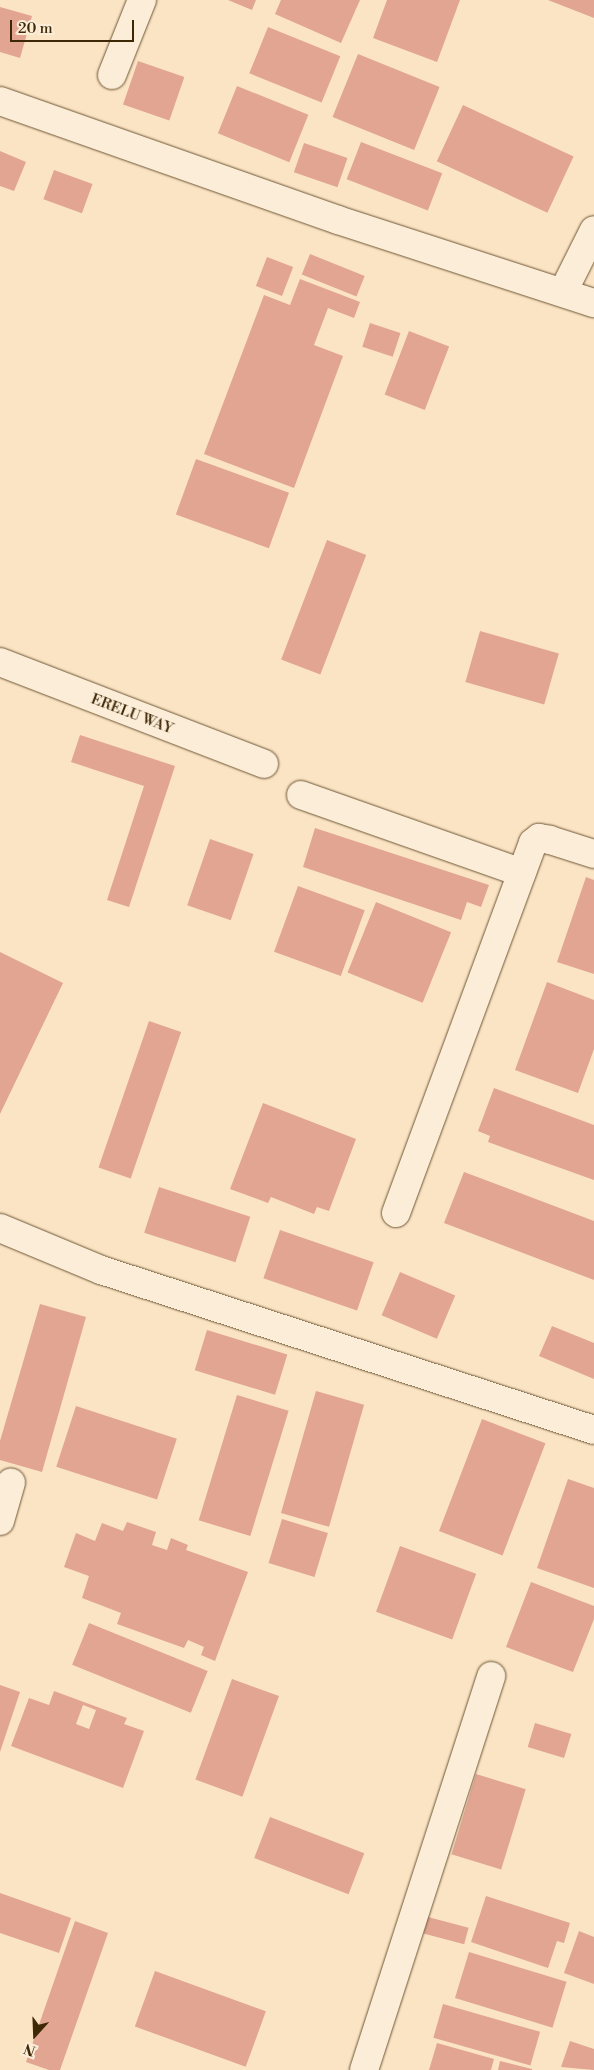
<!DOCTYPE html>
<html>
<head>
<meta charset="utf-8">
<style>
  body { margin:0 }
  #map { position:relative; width:594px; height:2070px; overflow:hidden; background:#fbe4c4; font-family:"Libre Bodoni",serif }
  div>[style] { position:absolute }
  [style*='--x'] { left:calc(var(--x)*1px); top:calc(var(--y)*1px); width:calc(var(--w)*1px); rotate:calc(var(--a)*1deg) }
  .building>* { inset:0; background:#e1a592; transform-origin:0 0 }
  .roads { filter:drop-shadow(0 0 1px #6d5634) drop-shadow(0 0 1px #6d5634) }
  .minor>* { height:28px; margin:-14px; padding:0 14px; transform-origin:14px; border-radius:14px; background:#fcedd9 }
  span { translate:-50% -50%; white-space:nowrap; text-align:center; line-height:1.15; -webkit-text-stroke:4px #fcedd9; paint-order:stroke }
  .street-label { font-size:15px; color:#3e2704 }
  .north { position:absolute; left:10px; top:2010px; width:50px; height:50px; -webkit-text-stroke:4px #fcedd9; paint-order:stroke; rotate:200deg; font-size:14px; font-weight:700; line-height:20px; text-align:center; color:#3e2704 }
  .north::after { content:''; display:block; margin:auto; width:18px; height:22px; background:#3e2704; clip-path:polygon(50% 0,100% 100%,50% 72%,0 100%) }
  .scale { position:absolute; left:10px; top:20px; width:124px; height:22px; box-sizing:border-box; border:2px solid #3e2704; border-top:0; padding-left:6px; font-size:15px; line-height:18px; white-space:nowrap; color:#3e2704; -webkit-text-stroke:4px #fcedd9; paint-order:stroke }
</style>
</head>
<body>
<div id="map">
  <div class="building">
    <div style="clip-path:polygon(228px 0,256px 0,252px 10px)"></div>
    <div style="clip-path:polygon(281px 0,360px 0,341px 43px,275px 14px)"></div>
    <div style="clip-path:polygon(387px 0,460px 0,437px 62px,373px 38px)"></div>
    <div style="clip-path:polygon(548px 0,594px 0,594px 18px)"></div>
    <div style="clip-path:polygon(0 7px,32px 16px,20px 58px,0 52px)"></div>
    <div style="left:268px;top:27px;width:78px;height:50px;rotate:22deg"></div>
    <div style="left:358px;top:54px;width:88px;height:68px;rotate:22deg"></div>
    <div style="left:138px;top:61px;width:49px;height:46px;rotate:19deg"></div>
    <div style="left:237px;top:86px;width:77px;height:51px;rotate:22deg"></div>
    <div style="left:463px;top:105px;width:122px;height:62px;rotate:25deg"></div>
    <div style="left:361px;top:142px;width:87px;height:40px;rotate:21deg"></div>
    <div style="left:304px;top:143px;width:46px;height:31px;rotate:19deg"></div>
    <div style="clip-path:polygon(0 151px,26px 162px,14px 191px,0 186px)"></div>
    <div style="left:54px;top:170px;width:41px;height:31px;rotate:20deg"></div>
    <div style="left:310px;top:254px;width:59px;height:22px;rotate:22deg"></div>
    <div style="left:267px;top:257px;width:28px;height:31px;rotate:21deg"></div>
    <div style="clip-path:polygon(300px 279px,360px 302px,354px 318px,328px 308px,314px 345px,343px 356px,294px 488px,204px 454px,264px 295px,290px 305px)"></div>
    <div style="left:370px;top:323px;width:32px;height:25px;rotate:18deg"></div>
    <div style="left:409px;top:331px;width:43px;height:68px;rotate:21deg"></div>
    <div style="left:196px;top:459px;width:99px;height:59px;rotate:20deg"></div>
    <div style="left:327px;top:540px;width:42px;height:128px;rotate:21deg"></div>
    <div style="left:480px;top:631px;width:82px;height:53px;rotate:16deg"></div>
    <div style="clip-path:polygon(80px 735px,175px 766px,129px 907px,107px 900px,144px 786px,71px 762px)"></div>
    <div style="clip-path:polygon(315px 828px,489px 885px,481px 907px,467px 902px,461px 920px,303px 867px)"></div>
    <div style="left:210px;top:839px;width:46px;height:70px;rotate:19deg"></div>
    <div style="clip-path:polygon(586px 877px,594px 880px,594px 974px,557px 962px)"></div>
    <div style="left:298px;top:886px;width:71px;height:70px;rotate:20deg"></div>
    <div style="left:376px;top:902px;width:81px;height:76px;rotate:22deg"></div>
    <div style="clip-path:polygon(0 952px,63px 983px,0 1114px)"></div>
    <div style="clip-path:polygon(547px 982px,594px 1000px,594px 1049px,578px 1093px,515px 1070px)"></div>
    <div style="left:149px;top:1021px;width:34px;height:155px;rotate:19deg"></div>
    <div style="clip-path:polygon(494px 1088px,594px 1125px,594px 1180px,488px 1142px,490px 1136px,478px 1131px)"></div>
    <div style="clip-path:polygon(263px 1103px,356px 1139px,329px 1211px,317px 1207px,314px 1214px,271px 1197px,268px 1203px,230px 1189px)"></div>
    <div style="clip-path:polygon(464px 1172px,594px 1221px,594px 1280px,444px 1223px)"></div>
    <div style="left:159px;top:1187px;width:96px;height:48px;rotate:18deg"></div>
    <div style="left:280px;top:1230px;width:99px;height:51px;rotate:19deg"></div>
    <div style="left:400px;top:1272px;width:60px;height:47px;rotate:23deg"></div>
    <div style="clip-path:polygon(40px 1304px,86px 1317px,42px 1472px,0 1460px,0 1441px)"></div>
    <div style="clip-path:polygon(552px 1326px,594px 1343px,594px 1379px,539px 1356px)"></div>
    <div style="left:207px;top:1330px;width:84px;height:42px;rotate:17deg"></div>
    <div style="left:316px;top:1391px;width:50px;height:127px;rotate:16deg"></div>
    <div style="left:237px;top:1395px;width:54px;height:131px;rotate:17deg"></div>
    <div style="left:76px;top:1406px;width:106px;height:64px;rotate:18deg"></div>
    <div style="left:482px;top:1419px;width:68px;height:120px;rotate:21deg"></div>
    <div style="clip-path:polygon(568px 1479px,594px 1488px,594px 1588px,537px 1568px)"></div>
    <div style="left:282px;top:1519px;width:48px;height:46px;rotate:17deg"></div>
    <div style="clip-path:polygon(127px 1522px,156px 1532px,152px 1545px,167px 1550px,171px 1538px,188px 1545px,186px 1550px,248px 1572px,215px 1661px,201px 1655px,204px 1647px,188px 1640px,184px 1648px,117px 1624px,121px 1613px,82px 1598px,89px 1576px,64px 1567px,76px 1533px,95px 1541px,102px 1523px,123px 1531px)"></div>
    <div style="left:400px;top:1546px;width:81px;height:70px;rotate:20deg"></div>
    <div style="clip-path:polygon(531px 1582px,594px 1606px,594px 1619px,573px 1672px,506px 1647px)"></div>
    <div style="left:89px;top:1623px;width:128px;height:45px;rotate:22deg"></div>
    <div style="left:232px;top:1679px;width:50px;height:107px;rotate:20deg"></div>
    <div style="clip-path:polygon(0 1685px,20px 1692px,0 1752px)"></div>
    <div style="clip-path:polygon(evenodd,54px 1691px,127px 1718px,124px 1724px,144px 1731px,123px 1788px,11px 1746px,29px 1698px,49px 1705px,54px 1691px,83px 1705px,96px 1710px,89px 1729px,76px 1724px,83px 1705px)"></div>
    <div style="left:535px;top:1723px;width:38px;height:25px;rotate:17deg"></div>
    <div style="left:476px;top:1774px;width:52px;height:84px;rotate:17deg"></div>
    <div style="left:270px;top:1817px;width:101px;height:44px;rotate:21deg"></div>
    <div style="clip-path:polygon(0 1893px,71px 1918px,59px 1953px,0 1933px)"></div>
    <div style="clip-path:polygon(486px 1896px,570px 1923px,564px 1943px,557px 1941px,548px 1968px,471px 1942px)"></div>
    <div style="left:428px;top:1917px;width:42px;height:17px;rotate:15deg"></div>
    <div style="clip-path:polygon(75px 1921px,108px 1933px,60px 2070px,49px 2070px,26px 2062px)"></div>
    <div style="clip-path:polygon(579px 1931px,594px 1937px,594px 1984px,564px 1973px)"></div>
    <div style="left:469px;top:1952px;width:102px;height:48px;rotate:17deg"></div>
    <div style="left:155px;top:1971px;width:118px;height:59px;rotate:20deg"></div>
    <div style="left:443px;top:2004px;width:101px;height:35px;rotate:16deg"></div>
    <div style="clip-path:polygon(570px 2041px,594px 2049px,594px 2070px,561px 2067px)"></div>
    <div style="clip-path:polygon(437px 2043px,494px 2059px,491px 2070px,429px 2070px)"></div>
    <div style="clip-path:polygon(500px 2061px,532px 2069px,532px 2070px,498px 2070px)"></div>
  </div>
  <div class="roads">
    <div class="minor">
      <div style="--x:112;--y:75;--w:81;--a:-68.2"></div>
      <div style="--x:0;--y:101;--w:358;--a:19.4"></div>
      <div style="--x:338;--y:220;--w:269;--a:18"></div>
      <div style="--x:563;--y:292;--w:69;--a:-63.4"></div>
      <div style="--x:0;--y:662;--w:283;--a:21.1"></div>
      <div style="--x:301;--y:795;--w:234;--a:19.4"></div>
      <div style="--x:396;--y:1213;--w:395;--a:-69.7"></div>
      <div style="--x:533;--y:843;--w:8;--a:-40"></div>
      <div style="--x:539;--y:838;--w:11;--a:10"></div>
      <div style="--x:550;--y:840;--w:46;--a:17.7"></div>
      <div style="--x:0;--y:1228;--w:109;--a:22.6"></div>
      <div style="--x:101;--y:1270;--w:518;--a:17.98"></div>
      <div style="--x:0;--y:1521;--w:40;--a:-74"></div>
      <div style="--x:364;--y:2070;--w:414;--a:-72.1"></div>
    </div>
  </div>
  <div class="street-label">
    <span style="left:132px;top:714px;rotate:21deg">ERELU WAY</span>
  </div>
  <div class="north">N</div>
  <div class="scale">20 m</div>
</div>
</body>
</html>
